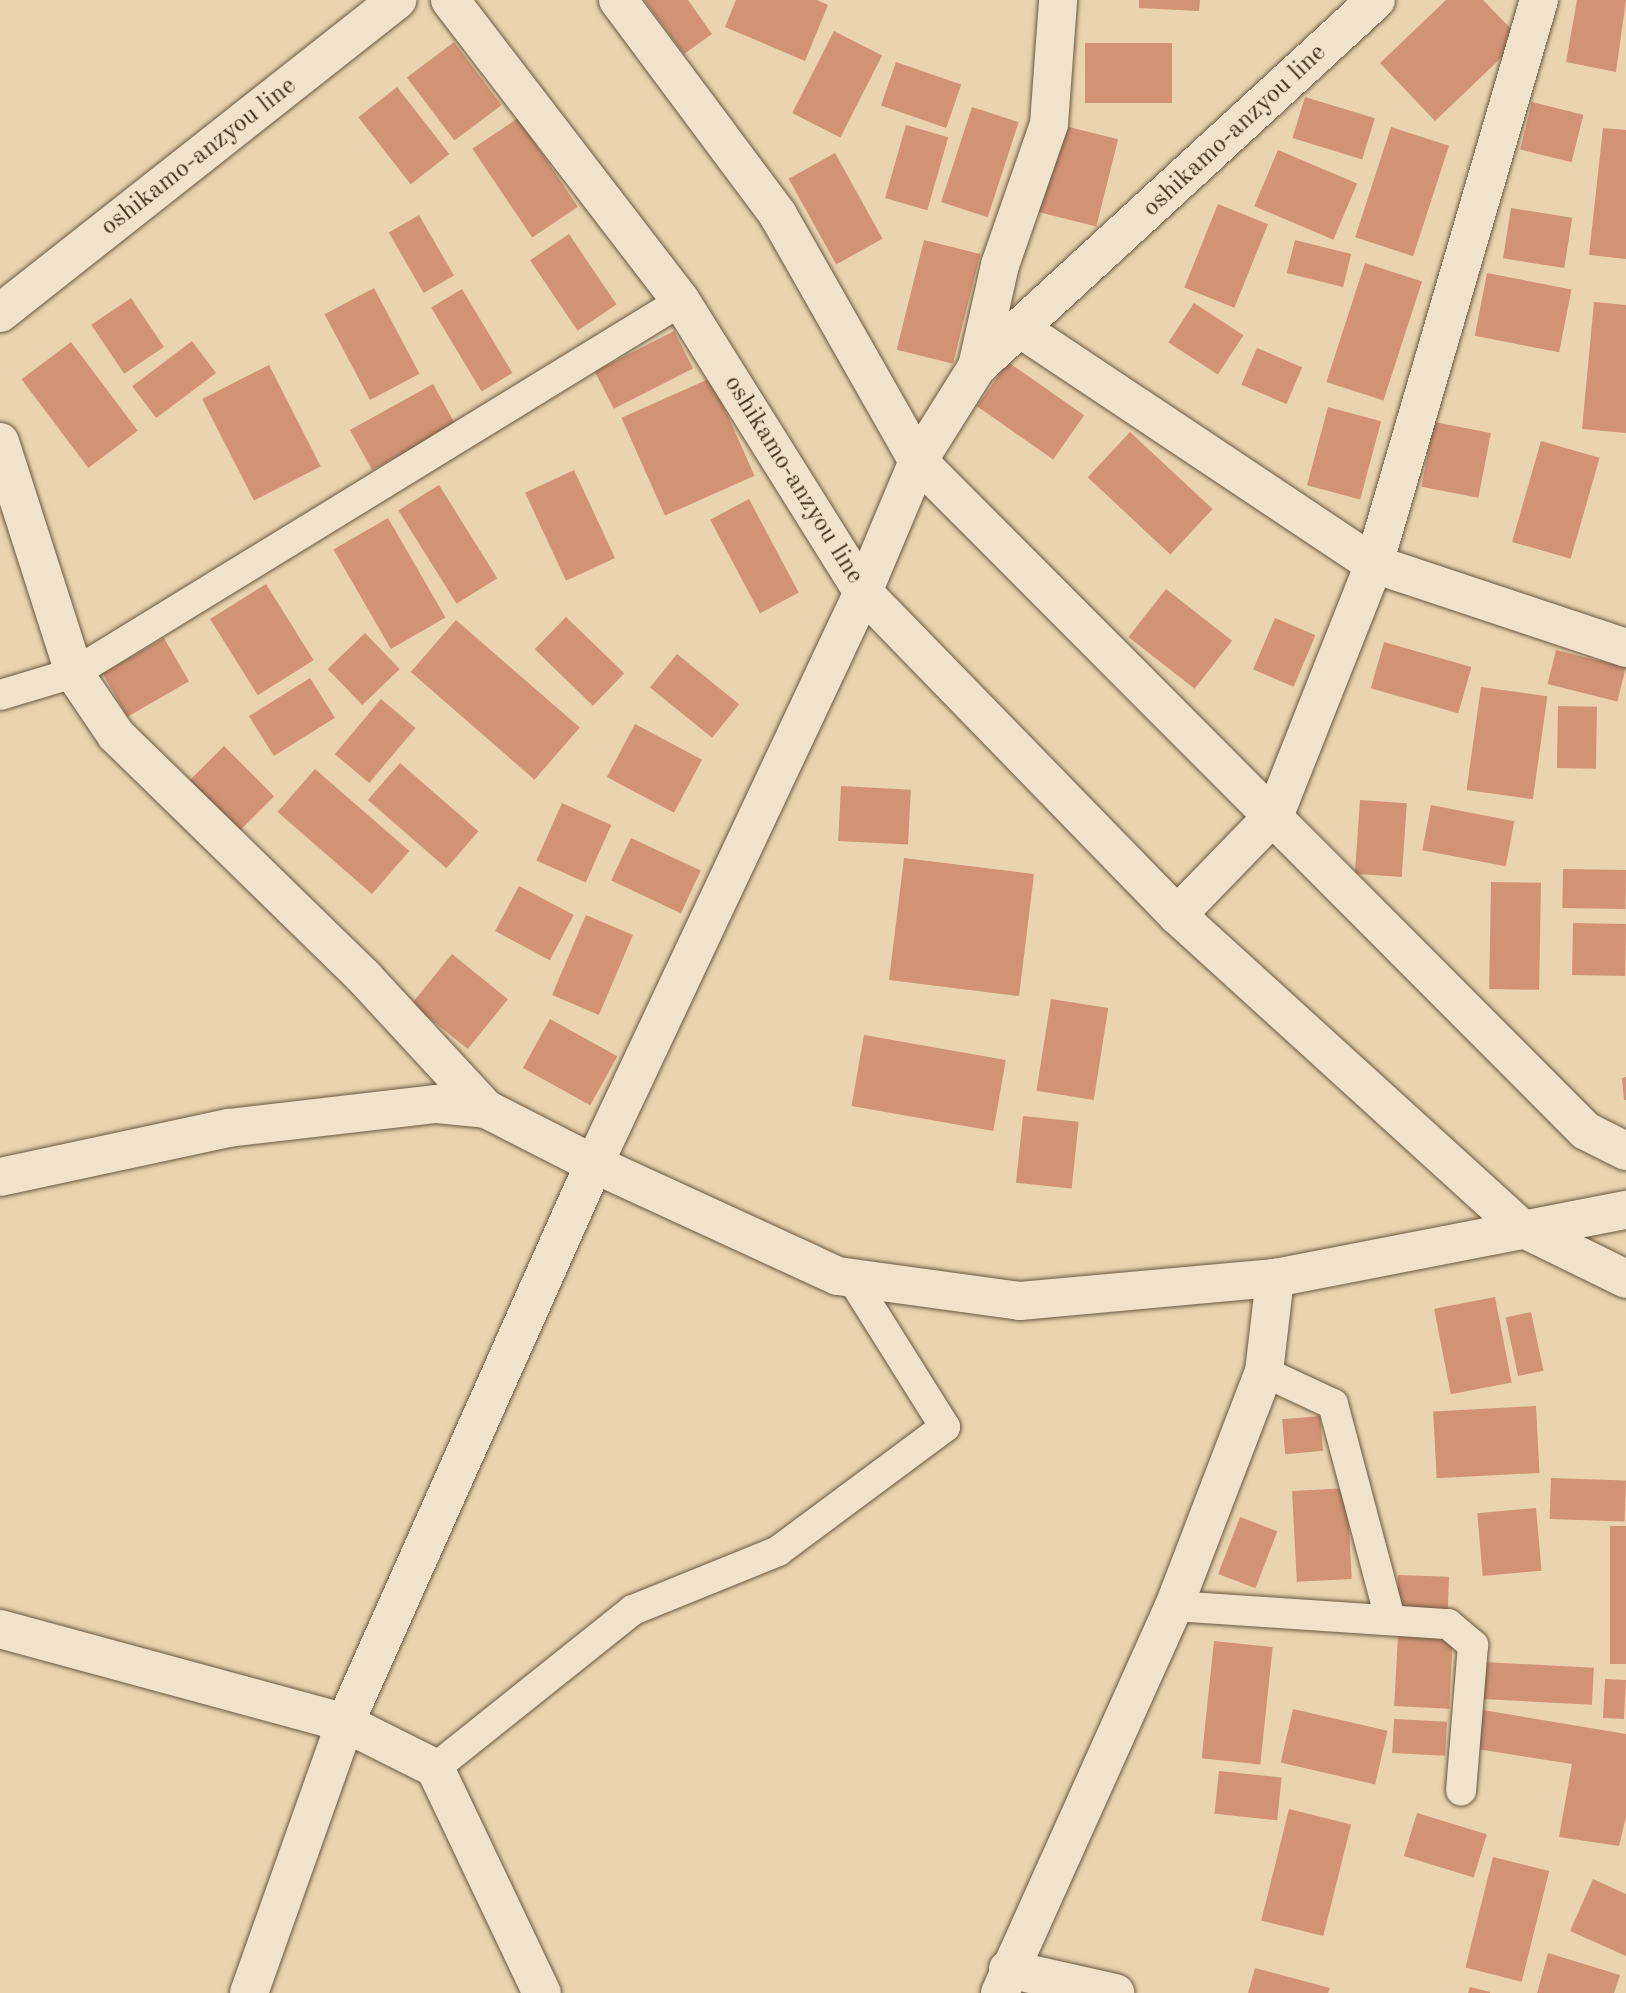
<!DOCTYPE html>
<html>
<head>
<meta charset="utf-8">
<style>
  body { margin:0 }
  #map { position:relative; width:1626px; height:1993px; overflow:hidden; background:#ead4af; font-family:"Old Standard TT",serif }
  div>[style] { position:absolute }
  [style*='--x'] { left:calc(var(--x)*1px); top:calc(var(--y)*1px); width:calc(var(--w)*1px); rotate:calc(var(--a)*1deg) }
  .building>* { inset:0; background:#d29375; transform-origin:0 0 }
  .roads { filter:drop-shadow(0 0 2px #695842) drop-shadow(0 0 2px #695842) }
  .lane>* { height:30px; margin:-15px; padding:0 15px; transform-origin:15px; border-radius:15px; background:#f1e3cb }
  .street>* { height:38px; margin:-19px; padding:0 19px; transform-origin:19px; border-radius:19px; background:#f1e3cb }
  .secondary>* { height:38px; margin:-19px; padding:0 19px; transform-origin:19px; border-radius:19px; background:#f1e3cb }
  span { translate:-50% -50%; white-space:nowrap; text-align:center; line-height:1.15; -webkit-text-stroke:7px #f1e3cb; paint-order:stroke }
  .street-label { font-size:26px; color:#3e2f1e }
</style>
</head>
<body>
<div id="map">
  <div class="building">
    <div style="clip-path:polygon(644px 0,688px 0,712px 34px,684px 54px)"></div>
    <div style="clip-path:polygon(736px 0,817px 0,828px 5px,805px 61px,725px 27px)"></div>
    <div style="clip-path:polygon(1139px 0,1200px 0,1199px 11px,1139px 8px)"></div>
    <div style="clip-path:polygon(1446px 0,1483px 0,1521px 39px,1435px 121px,1380px 63px)"></div>
    <div style="clip-path:polygon(1577px 0,1626px 0,1616px 72px,1566px 62px)"></div>
    <div style="left:834px;top:31px;width:54px;height:92px;rotate:27deg"></div>
    <div style="left:454px;top:42px;width:79px;height:59px;rotate:53deg"></div>
    <div style="left:1085px;top:43px;width:87px;height:60px"></div>
    <div style="left:896px;top:62px;width:69px;height:46px;rotate:19deg"></div>
    <div style="left:397px;top:87px;width:85px;height:49px;rotate:52deg"></div>
    <div style="left:1305px;top:97px;width:73px;height:43px;rotate:17deg"></div>
    <div style="left:1532px;top:102px;width:53px;height:49px;rotate:14deg"></div>
    <div style="left:972px;top:107px;width:49px;height:100px;rotate:18deg"></div>
    <div style="left:518px;top:118px;width:107px;height:55px;rotate:56deg"></div>
    <div style="left:1057px;top:124px;width:63px;height:90px;rotate:14deg"></div>
    <div style="left:906px;top:125px;width:44px;height:76px;rotate:16deg"></div>
    <div style="left:1391px;top:127px;width:61px;height:116px;rotate:18deg"></div>
    <div style="clip-path:polygon(1603px 128px,1626px 130px,1626px 259px,1589px 255px)"></div>
    <div style="left:1278px;top:150px;width:86px;height:61px;rotate:23deg"></div>
    <div style="left:835px;top:153px;width:98px;height:53px;rotate:61deg"></div>
    <div style="left:1218px;top:204px;width:54px;height:90px;rotate:22deg"></div>
    <div style="left:1511px;top:208px;width:62px;height:51px;rotate:9deg"></div>
    <div style="left:419px;top:215px;width:70px;height:35px;rotate:60deg"></div>
    <div style="left:569px;top:234px;width:85px;height:47px;rotate:56deg"></div>
    <div style="left:924px;top:240px;width:58px;height:113px;rotate:14deg"></div>
    <div style="left:1295px;top:240px;width:58px;height:34px;rotate:14deg"></div>
    <div style="left:1365px;top:263px;width:60px;height:125px;rotate:18deg"></div>
    <div style="left:1487px;top:273px;width:86px;height:64px;rotate:11deg"></div>
    <div style="left:374px;top:288px;width:97px;height:56px;rotate:62deg"></div>
    <div style="left:462px;top:289px;width:98px;height:36px;rotate:59deg"></div>
    <div style="left:131px;top:298px;width:59px;height:48px;rotate:56deg"></div>
    <div style="clip-path:polygon(1594px 302px,1626px 305px,1626px 433px,1582px 429px)"></div>
    <div style="left:1194px;top:303px;width:59px;height:47px;rotate:33deg"></div>
    <div style="left:674px;top:331px;width:42px;height:89px;rotate:63deg"></div>
    <div style="left:192px;top:341px;width:40px;height:75px;rotate:53deg"></div>
    <div style="left:71px;top:342px;width:111px;height:62px;rotate:53deg"></div>
    <div style="left:1257px;top:348px;width:49px;height:40px;rotate:23deg"></div>
    <div style="left:1008px;top:362px;width:93px;height:54px;rotate:35deg"></div>
    <div style="left:269px;top:365px;width:114px;height:75px;rotate:63deg"></div>
    <div style="left:711px;top:378px;width:107px;height:98px;rotate:66deg"></div>
    <div style="left:433px;top:384px;width:46px;height:95px;rotate:61deg"></div>
    <div style="left:1328px;top:407px;width:55px;height:81px;rotate:15deg"></div>
    <div style="left:1434px;top:422px;width:58px;height:66px;rotate:11deg"></div>
    <div style="left:1130px;top:432px;width:113px;height:62px;rotate:43deg"></div>
    <div style="left:1541px;top:441px;width:61px;height:105px;rotate:16deg"></div>
    <div style="left:574px;top:470px;width:97px;height:54px;rotate:65deg"></div>
    <div style="left:439px;top:485px;width:110px;height:48px;rotate:58deg"></div>
    <div style="left:749px;top:499px;width:106px;height:44px;rotate:62deg"></div>
    <div style="left:388px;top:518px;width:115px;height:63px;rotate:60deg"></div>
    <div style="left:266px;top:584px;width:90px;height:66px;rotate:58deg"></div>
    <div style="left:1166px;top:589px;width:84px;height:61px;rotate:38deg"></div>
    <div style="left:566px;top:617px;width:81px;height:45px;rotate:44deg"></div>
    <div style="left:1275px;top:618px;width:44px;height:56px;rotate:23deg"></div>
    <div style="left:456px;top:620px;width:164px;height:69px;rotate:41deg"></div>
    <div style="left:365px;top:633px;width:50px;height:52px;rotate:46deg"></div>
    <div style="left:164px;top:638px;width:50px;height:71px;rotate:60deg"></div>
    <div style="left:1384px;top:642px;width:91px;height:48px;rotate:16deg"></div>
    <div style="left:1556px;top:650px;width:72px;height:35px;rotate:14deg"></div>
    <div style="left:677px;top:654px;width:80px;height:43px;rotate:39deg"></div>
    <div style="left:310px;top:678px;width:47px;height:72px;rotate:58deg"></div>
    <div style="left:1481px;top:687px;width:67px;height:104px;rotate:8deg"></div>
    <div style="left:381px;top:699px;width:45px;height:72px;rotate:40deg"></div>
    <div style="left:1558px;top:706px;width:39px;height:62px;rotate:1deg"></div>
    <div style="left:635px;top:724px;width:76px;height:60px;rotate:28deg"></div>
    <div style="left:224px;top:746px;width:71px;height:51px;rotate:45deg"></div>
    <div style="left:400px;top:763px;width:104px;height:49px;rotate:41deg"></div>
    <div style="left:315px;top:769px;width:125px;height:57px;rotate:41deg"></div>
    <div style="left:841px;top:786px;width:70px;height:55px;rotate:3deg"></div>
    <div style="left:1360px;top:800px;width:47px;height:74px;rotate:4deg"></div>
    <div style="left:562px;top:803px;width:54px;height:63px;rotate:24deg"></div>
    <div style="left:1431px;top:805px;width:85px;height:46px;rotate:11deg"></div>
    <div style="left:631px;top:838px;width:77px;height:47px;rotate:25deg"></div>
    <div style="left:904px;top:858px;width:131px;height:123px;rotate:7deg"></div>
    <div style="left:1563px;top:869px;width:63px;height:39px;rotate:1deg"></div>
    <div style="left:1491px;top:882px;width:50px;height:107px;rotate:1deg"></div>
    <div style="left:519px;top:886px;width:62px;height:51px;rotate:28deg"></div>
    <div style="left:586px;top:915px;width:51px;height:87px;rotate:23deg"></div>
    <div style="left:1573px;top:923px;width:53px;height:52px;rotate:1deg"></div>
    <div style="left:452px;top:954px;width:72px;height:64px;rotate:39deg"></div>
    <div style="left:1051px;top:999px;width:58px;height:93px;rotate:9deg"></div>
    <div style="left:550px;top:1019px;width:77px;height:56px;rotate:29deg"></div>
    <div style="left:864px;top:1035px;width:144px;height:72px;rotate:10deg"></div>
    <div style="clip-path:polygon(1626px 1077px,1626px 1100px,1624px 1100px,1622px 1078px)"></div>
    <div style="left:1023px;top:1116px;width:56px;height:67px;rotate:6deg"></div>
    <div style="left:1495px;top:1297px;width:87px;height:62px;rotate:79deg"></div>
    <div style="left:1531px;top:1312px;width:60px;height:26px;rotate:78deg"></div>
    <div style="left:1536px;top:1406px;width:67px;height:103px;rotate:87deg"></div>
    <div style="left:1320px;top:1416px;width:35px;height:38px;rotate:85deg"></div>
    <div style="left:1551px;top:1478px;width:75px;height:41px;rotate:2deg"></div>
    <div style="left:1347px;top:1488px;width:91px;height:55px;rotate:87deg"></div>
    <div style="left:1536px;top:1508px;width:63px;height:59px;rotate:85deg"></div>
    <div style="left:1240px;top:1517px;width:40px;height:61px;rotate:21deg"></div>
    <div style="left:1610px;top:1526px;width:16px;height:138px"></div>
    <div style="left:1398px;top:1575px;width:51px;height:33px;rotate:2deg"></div>
    <div style="left:1398px;top:1634px;width:55px;height:72px;rotate:3deg"></div>
    <div style="left:1214px;top:1641px;width:59px;height:118px;rotate:6deg"></div>
    <div style="left:1484px;top:1662px;width:110px;height:37px;rotate:3deg"></div>
    <div style="left:1605px;top:1679px;width:21px;height:39px;rotate:3deg"></div>
    <div style="left:1293px;top:1709px;width:97px;height:55px;rotate:13deg"></div>
    <div style="clip-path:polygon(1483px 1710px,1626px 1734px,1626px 1817px,1619px 1846px,1559px 1837px,1572px 1764px,1477px 1749px)"></div>
    <div style="left:1394px;top:1719px;width:53px;height:34px;rotate:3deg"></div>
    <div style="left:1219px;top:1771px;width:63px;height:43px;rotate:6deg"></div>
    <div style="left:1289px;top:1809px;width:64px;height:115px;rotate:14deg"></div>
    <div style="left:1417px;top:1813px;width:73px;height:45px;rotate:17deg"></div>
    <div style="left:1493px;top:1857px;width:58px;height:114px;rotate:14deg"></div>
    <div style="clip-path:polygon(1593px 1879px,1626px 1894px,1626px 1956px,1570px 1931px)"></div>
    <div style="clip-path:polygon(1548px 1953px,1620px 1975px,1614px 1993px,1537px 1993px)"></div>
    <div style="clip-path:polygon(1255px 1968px,1330px 1988px,1328px 1993px,1248px 1993px)"></div>
    <div style="clip-path:polygon(1470px 1987px,1490px 1992px,1490px 1993px,1468px 1993px)"></div>
  </div>
  <div class="roads">
    <div class="lane">
      <div style="--x:0;--y:695;--w:77;--a:-16.6"></div>
      <div style="--x:74;--y:673;--w:712;--a:-31.5"></div>
      <div style="--x:1264;--y:1372;--w:76;--a:24.9"></div>
      <div style="--x:1333;--y:1404;--w:221;--a:75.1"></div>
      <div style="--x:1174;--y:1606;--w:275;--a:3.8"></div>
      <div style="--x:1448;--y:1624;--w:33;--a:40"></div>
      <div style="--x:1473;--y:1645;--w:146;--a:94.7"></div>
      <div style="--x:435;--y:1768;--w:253;--a:-38.6"></div>
      <div style="--x:633;--y:1610;--w:157;--a:-22.1"></div>
      <div style="--x:778;--y:1551;--w:208;--a:-36.6"></div>
      <div style="--x:945;--y:1427;--w:177;--a:-122.1"></div>
    </div>
    <div class="street">
      <div style="--x:618;--y:0;--w:268;--a:53.3"></div>
      <div style="--x:778;--y:215;--w:283;--a:60.4"></div>
      <div style="--x:918;--y:461;--w:946;--a:45.09"></div>
      <div style="--x:1586;--y:1131;--w:45;--a:26.6"></div>
      <div style="--x:1021;--y:329;--w:424;--a:33.7"></div>
      <div style="--x:1374;--y:564;--w:266;--a:18.4"></div>
      <div style="--x:977;--y:367;--w:105;--a:-77.3"></div>
      <div style="--x:1000;--y:265;--w:149;--a:-70.8"></div>
      <div style="--x:1049;--y:124;--w:124;--a:-85.8"></div>
      <div style="--x:0;--y:442;--w:243;--a:72.2"></div>
      <div style="--x:74;--y:673;--w:75;--a:55.9"></div>
      <div style="--x:116;--y:735;--w:347;--a:44.3"></div>
      <div style="--x:364;--y:977;--w:180;--a:47.3"></div>
      <div style="--x:486;--y:1109;--w:121;--a:27"></div>
      <div style="--x:1177;--y:915;--w:141;--a:-45.9"></div>
      <div style="--x:1275;--y:814;--w:269;--a:-68.4"></div>
      <div style="--x:1374;--y:564;--w:588;--a:-73.69"></div>
      <div style="--x:0;--y:1177;--w:233;--a:-12.1"></div>
      <div style="--x:228;--y:1128;--w:210;--a:-6.6"></div>
      <div style="--x:437;--y:1104;--w:49;--a:5.8"></div>
      <div style="--x:0;--y:1629;--w:358;--a:15.2"></div>
      <div style="--x:345;--y:1723;--w:101;--a:26.6"></div>
      <div style="--x:435;--y:1768;--w:249;--a:64.6"></div>
      <div style="--x:1008;--y:1969;--w:110;--a:12.6"></div>
      <div style="--x:249;--y:1993;--w:287;--a:-70.4"></div>
      <div style="--x:345;--y:1723;--w:612;--a:-65.99"></div>
      <div style="--x:594;--y:1164;--w:632;--a:-64.81"></div>
      <div style="--x:863;--y:592;--w:450;--a:45.8"></div>
      <div style="--x:1177;--y:915;--w:464;--a:42.3"></div>
      <div style="--x:1520;--y:1227;--w:118;--a:26.1"></div>
      <div style="--x:1000;--y:1993;--w:424;--a:-65.8"></div>
      <div style="--x:1174;--y:1606;--w:251;--a:-69"></div>
      <div style="--x:1264;--y:1372;--w:95;--a:-83.3"></div>
    </div>
    <div class="secondary">
      <div style="--x:450;--y:0;--w:379;--a:52.5"></div>
      <div style="--x:681;--y:301;--w:343;--a:58"></div>
      <div style="--x:863;--y:592;--w:142;--a:-67.2"></div>
      <div style="--x:918;--y:461;--w:111;--a:-57.9"></div>
      <div style="--x:977;--y:367;--w:542;--a:-42.61"></div>
      <div style="--x:0;--y:313;--w:506;--a:-38.25"></div>
      <div style="--x:594;--y:1164;--w:268;--a:24.7"></div>
      <div style="--x:838;--y:1276;--w:184;--a:7.8"></div>
      <div style="--x:1020;--y:1301;--w:256;--a:-5.2"></div>
      <div style="--x:1275;--y:1278;--w:358;--a:-11"></div>
    </div>
  </div>
  <div class="street-label">
    <span style="left:1235px;top:131px;rotate:-43deg">oshikamo-anzyou line</span>
    <span style="left:199px;top:157px;rotate:-38deg">oshikamo-anzyou line</span>
    <span style="left:793px;top:480px;rotate:58deg">oshikamo-anzyou line</span>
  </div>
</div>
</body>
</html>
